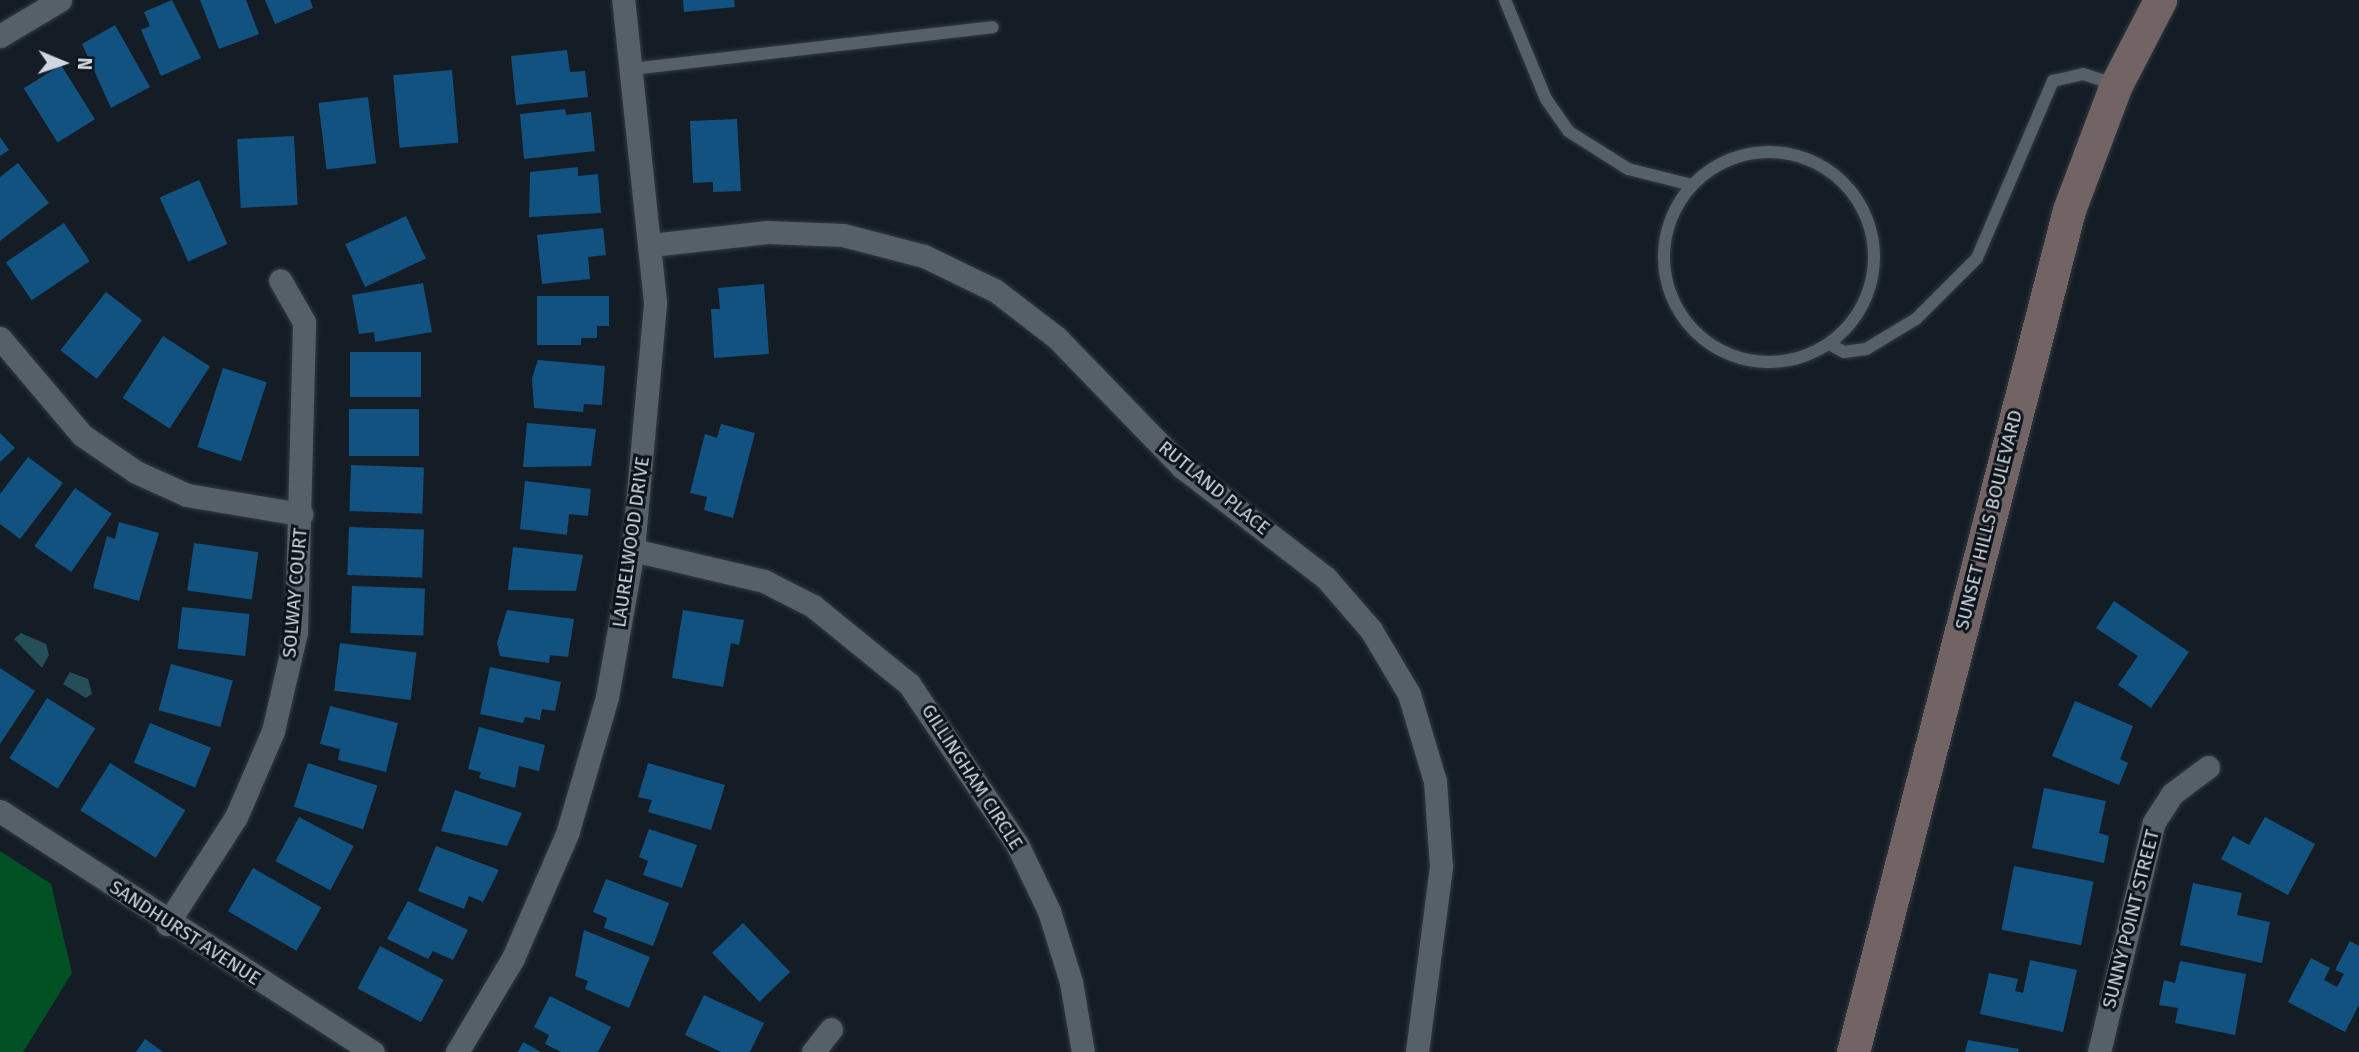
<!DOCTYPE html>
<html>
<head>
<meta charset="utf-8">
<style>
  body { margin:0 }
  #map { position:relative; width:2359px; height:1052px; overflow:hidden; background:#141d25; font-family:"Fira Sans",sans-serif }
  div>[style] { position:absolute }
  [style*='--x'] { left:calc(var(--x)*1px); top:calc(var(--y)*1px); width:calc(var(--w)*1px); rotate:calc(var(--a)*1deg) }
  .green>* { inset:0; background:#025125 }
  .water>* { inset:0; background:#244e58 }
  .building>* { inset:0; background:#125281; transform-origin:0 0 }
  .roads { filter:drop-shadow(0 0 2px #34393f) drop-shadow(0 0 2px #34393f) }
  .lane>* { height:12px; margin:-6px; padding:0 6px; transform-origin:6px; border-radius:6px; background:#566069 }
  .lane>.ring { margin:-6px; padding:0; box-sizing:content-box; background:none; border:12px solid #566069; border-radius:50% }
  .street>* { height:23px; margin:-11.5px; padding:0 11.5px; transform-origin:11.5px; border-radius:11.5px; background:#566069 }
  .secondary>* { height:33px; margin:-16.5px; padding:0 16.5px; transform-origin:16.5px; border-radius:16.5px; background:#726465 }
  span { translate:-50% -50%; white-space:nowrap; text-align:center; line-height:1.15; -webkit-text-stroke:6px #0c141b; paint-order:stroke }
  .street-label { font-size:19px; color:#d1d6dc }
  .north { position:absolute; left:28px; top:28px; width:70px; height:70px; -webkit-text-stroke:5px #0c141b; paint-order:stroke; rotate:92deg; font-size:19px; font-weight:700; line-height:28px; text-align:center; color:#d1d6dc }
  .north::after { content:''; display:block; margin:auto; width:24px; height:32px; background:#d1d6dc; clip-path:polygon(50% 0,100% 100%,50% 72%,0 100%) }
</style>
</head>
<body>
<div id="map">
  <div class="green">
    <div style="clip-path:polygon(0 851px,51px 884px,72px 973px,23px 1052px,0 1052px)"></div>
  </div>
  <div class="water">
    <div style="clip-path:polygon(21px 633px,46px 644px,49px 655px,42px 668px,14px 639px)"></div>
    <div style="clip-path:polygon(70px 672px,88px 679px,92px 694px,86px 698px,63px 684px)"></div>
  </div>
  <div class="building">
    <div style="clip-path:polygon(172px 0,201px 58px,161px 76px,141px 30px,150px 26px,144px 12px)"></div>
    <div style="clip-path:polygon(200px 0,246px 0,259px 34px,219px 49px)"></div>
    <div style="clip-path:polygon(265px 0,310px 0,313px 8px,275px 24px)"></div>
    <div style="clip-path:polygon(683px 0,734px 0,735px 7px,684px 12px)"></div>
    <div style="clip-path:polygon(115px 25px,150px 87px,111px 108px,82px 44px)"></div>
    <div style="clip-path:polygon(567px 50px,570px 72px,585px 71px,588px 97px,516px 105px,511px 56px)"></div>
    <div style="left:61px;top:65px;width:64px;height:44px;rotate:58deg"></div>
    <div style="left:452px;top:70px;width:73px;height:59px;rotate:85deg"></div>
    <div style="left:368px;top:97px;width:67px;height:50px;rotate:83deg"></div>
    <div style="clip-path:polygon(565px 109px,566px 115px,591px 112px,595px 151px,524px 159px,520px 114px)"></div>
    <div style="clip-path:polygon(737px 119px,741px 191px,713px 192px,713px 182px,693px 183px,690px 121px)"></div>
    <div style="left:294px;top:136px;width:69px;height:57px;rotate:87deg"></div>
    <div style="clip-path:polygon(0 137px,9px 150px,0 156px)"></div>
    <div style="clip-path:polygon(18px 163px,49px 203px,0 241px,0 177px)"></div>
    <div style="clip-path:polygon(578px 167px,578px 176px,598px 174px,601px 213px,529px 217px,530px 172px)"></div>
    <div style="left:199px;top:180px;width:70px;height:43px;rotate:66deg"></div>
    <div style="left:406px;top:216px;width:47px;height:67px;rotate:65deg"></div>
    <div style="left:64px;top:223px;width:46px;height:70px;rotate:56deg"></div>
    <div style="clip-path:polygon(603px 228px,606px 255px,588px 257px,590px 279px,542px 284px,537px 235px)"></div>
    <div style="clip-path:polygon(423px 283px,432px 332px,375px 342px,374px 332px,359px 334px,352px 295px)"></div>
    <div style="clip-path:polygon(764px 284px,769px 354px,714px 358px,711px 309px,720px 309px,718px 288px)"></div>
    <div style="left:106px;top:292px;width:46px;height:74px;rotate:38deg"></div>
    <div style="clip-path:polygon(537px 296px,609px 296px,609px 326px,597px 326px,597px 338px,581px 338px,581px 345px,537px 345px)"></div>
    <div style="left:163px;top:336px;width:56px;height:74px;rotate:33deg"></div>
    <div style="left:350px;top:352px;width:71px;height:45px"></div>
    <div style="clip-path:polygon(538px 360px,605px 366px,602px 405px,584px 404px,583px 412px,534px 408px,532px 378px)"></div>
    <div style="left:223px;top:368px;width:46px;height:83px;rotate:18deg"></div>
    <div style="left:349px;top:409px;width:70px;height:47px"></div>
    <div style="clip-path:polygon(527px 423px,596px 429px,591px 466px,523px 467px)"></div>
    <div style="clip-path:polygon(721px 424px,755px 433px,733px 518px,704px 510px,707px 497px,690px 493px,705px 434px,717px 438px)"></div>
    <div style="clip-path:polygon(0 433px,15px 448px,0 462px)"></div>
    <div style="clip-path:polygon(28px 457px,63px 483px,20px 539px,0 524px,0 494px)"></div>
    <div style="left:351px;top:465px;width:73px;height:46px;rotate:2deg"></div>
    <div style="clip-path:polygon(525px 481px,591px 489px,588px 516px,569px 514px,567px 535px,520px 529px)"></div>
    <div style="left:75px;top:488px;width:45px;height:71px;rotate:35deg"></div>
    <div style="clip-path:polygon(119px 522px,159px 533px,139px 601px,93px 588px,107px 536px,115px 539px)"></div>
    <div style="left:349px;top:527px;width:75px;height:48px;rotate:2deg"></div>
    <div style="left:194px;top:543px;width:65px;height:48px;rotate:8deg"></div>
    <div style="clip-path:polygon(513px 547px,583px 555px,576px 591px,508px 590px)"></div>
    <div style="left:352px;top:586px;width:73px;height:47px;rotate:2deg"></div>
    <div style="clip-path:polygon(2114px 601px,2189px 652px,2151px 708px,2118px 685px,2138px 656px,2096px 628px)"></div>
    <div style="left:182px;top:607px;width:68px;height:42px;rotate:6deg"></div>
    <div style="clip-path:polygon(507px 610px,574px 619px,568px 657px,550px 655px,549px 663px,500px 656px,497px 643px)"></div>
    <div style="clip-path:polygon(683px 610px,744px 620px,739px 645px,731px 643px,723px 687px,672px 678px)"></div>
    <div style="left:340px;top:643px;width:77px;height:48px;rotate:7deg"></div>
    <div style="left:171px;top:664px;width:64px;height:48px;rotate:15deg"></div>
    <div style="clip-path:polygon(490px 667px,561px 682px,555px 711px,542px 709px,540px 720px,525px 717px,523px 723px,480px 714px)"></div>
    <div style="clip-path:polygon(0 668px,35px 691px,0 744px)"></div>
    <div style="left:47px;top:698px;width:57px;height:71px;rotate:32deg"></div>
    <div style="clip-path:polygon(2075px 701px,2133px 726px,2120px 759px,2128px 763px,2119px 785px,2052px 756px)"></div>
    <div style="clip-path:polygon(330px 706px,398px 723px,386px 772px,338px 760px,340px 749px,320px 744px)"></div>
    <div style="left:150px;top:723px;width:66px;height:43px;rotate:22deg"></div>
    <div style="clip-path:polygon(479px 727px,545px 745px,539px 771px,519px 766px,515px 788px,479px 778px,481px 772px,468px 769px)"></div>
    <div style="left:110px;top:763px;width:89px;height:56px;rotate:32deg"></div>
    <div style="left:308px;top:763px;width:73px;height:46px;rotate:18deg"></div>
    <div style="clip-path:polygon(648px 763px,725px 785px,711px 830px,648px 812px,652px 800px,638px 797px)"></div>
    <div style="clip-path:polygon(2044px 788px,2106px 801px,2099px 833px,2109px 836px,2104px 863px,2032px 848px)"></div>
    <div style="clip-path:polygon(455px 790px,522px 813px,507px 846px,441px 831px)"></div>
    <div style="left:299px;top:817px;width:62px;height:50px;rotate:28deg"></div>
    <div style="clip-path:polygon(2265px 817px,2315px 844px,2288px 895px,2221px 859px,2233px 836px,2249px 845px)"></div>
    <div style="clip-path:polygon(649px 829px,697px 845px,682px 888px,643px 875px,648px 861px,639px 857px)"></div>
    <div style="clip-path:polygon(436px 846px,499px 870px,483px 902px,469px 896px,464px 909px,418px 891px)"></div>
    <div style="left:2014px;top:866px;width:81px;height:65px;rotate:11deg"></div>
    <div style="left:253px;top:868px;width:79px;height:50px;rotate:30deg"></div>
    <div style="clip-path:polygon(606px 879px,669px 903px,653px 946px,604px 928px,607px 918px,593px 912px)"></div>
    <div style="clip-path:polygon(2193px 883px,2242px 893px,2237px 915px,2270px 922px,2262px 963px,2180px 945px)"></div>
    <div style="clip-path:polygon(408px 901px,468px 930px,453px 960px,433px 951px,428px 959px,387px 939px)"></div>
    <div style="left:743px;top:923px;width:68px;height:43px;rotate:46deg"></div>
    <div style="clip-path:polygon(584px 930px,650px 957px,629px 1008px,585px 989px,588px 981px,575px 976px)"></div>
    <div style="clip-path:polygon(2350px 941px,2359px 946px,2359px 1005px,2345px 1032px,2288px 1002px,2311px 958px,2330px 968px,2324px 980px,2337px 987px,2344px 974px,2335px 970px)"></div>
    <div style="left:380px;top:946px;width:72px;height:48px;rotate:28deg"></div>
    <div style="clip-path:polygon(2030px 960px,2077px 970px,2063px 1032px,1980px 1014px,1989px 973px,2018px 979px,2015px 991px,2023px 993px)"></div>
    <div style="clip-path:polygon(2180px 961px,2246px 974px,2235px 1035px,2175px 1023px,2178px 1008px,2159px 1005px,2164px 980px,2175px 983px)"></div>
    <div style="clip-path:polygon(704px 995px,764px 1023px,750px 1052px,721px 1052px,685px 1035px)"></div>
    <div style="clip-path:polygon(550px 996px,611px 1027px,598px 1052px,561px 1052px,545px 1044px,549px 1035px,534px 1027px)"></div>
    <div style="clip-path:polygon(145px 1039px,163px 1052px,136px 1052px)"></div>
    <div style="clip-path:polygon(1968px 1040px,2019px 1049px,2018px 1052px,1965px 1052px)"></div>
    <div style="clip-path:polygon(523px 1042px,541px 1052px,518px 1052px)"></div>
  </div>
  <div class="roads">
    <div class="lane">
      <div style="--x:1505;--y:0;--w:107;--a:67.5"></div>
      <div style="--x:1546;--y:99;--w:39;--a:55"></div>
      <div style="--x:1568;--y:131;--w:71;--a:32.3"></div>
      <div style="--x:1628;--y:169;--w:66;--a:14"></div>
      <div style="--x:631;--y:69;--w:364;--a:-6.6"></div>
      <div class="ring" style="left:1664px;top:152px;width:198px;height:198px"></div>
      <div style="--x:1829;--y:344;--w:17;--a:28"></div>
      <div style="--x:1844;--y:352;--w:22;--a:-8"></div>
      <div style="--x:1866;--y:349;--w:58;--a:-31"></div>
      <div style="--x:1916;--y:319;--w:86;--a:-45"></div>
      <div style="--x:1977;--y:258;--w:193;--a:-66.8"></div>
      <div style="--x:2053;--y:81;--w:31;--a:-13"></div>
      <div style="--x:2083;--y:74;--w:35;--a:18"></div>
    </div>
    <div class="street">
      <div style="--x:0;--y:36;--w:70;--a:-31"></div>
      <div style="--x:651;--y:245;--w:117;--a:-6.4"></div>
      <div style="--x:767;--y:232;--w:76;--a:2.3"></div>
      <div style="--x:843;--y:235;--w:84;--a:14.5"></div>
      <div style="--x:924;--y:256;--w:80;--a:25.9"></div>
      <div style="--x:996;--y:291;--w:77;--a:37.6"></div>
      <div style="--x:1057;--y:338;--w:180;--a:45.9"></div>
      <div style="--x:1182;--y:467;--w:182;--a:37.6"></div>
      <div style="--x:1326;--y:578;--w:69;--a:49.1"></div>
      <div style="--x:1371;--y:630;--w:74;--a:59.3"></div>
      <div style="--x:1409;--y:694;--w:91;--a:73.4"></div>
      <div style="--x:1435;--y:781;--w:86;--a:86"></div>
      <div style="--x:1441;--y:867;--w:187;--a:97.4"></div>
      <div style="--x:0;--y:338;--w:127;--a:49.8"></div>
      <div style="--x:82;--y:435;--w:65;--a:34.4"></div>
      <div style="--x:136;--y:472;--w:56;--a:24.3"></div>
      <div style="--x:187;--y:495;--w:116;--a:9.5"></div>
      <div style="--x:633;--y:550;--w:135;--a:13.3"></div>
      <div style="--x:764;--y:581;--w:55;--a:27"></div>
      <div style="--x:813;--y:606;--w:124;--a:39.1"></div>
      <div style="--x:909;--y:684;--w:193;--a:56"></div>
      <div style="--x:1017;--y:844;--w:74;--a:64.5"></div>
      <div style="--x:1049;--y:911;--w:74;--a:72.8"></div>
      <div style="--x:1071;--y:982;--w:71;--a:80.3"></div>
      <div style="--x:0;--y:811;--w:444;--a:32.9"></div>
      <div style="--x:167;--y:924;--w:127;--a:-57.2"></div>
      <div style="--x:236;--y:817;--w:94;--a:-66.7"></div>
      <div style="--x:273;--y:731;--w:102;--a:-76.9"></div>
      <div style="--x:296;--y:632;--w:310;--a:-88.5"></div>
      <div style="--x:304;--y:322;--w:48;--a:-119.7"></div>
      <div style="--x:457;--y:1052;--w:109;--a:-59.2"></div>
      <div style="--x:513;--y:958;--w:135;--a:-66.5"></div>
      <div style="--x:567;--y:834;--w:143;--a:-73.7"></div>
      <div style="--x:607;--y:697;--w:149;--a:-80"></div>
      <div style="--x:633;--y:550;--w:249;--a:-84.9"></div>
      <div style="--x:655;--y:302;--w:304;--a:-96"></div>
      <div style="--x:813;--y:1052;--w:29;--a:-52"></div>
      <div style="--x:2099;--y:1052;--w:236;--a:-76.6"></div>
      <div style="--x:2154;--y:822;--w:33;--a:-57"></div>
      <div style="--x:2172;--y:794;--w:45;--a:-36.9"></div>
    </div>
    <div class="secondary">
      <div style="--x:1853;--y:1052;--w:869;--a:-75.61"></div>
      <div style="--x:2069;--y:210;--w:134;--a:-69.4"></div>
      <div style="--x:2116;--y:85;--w:96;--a:-62.6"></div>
    </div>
  </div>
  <div class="street-label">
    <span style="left:1214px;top:488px;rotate:39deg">RUTLAND PLACE</span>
    <span style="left:1989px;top:520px;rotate:-76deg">SUNSET HILLS BOULEVARD</span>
    <span style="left:631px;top:542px;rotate:-82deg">LAURELWOOD DRIVE</span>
    <span style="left:295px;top:593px;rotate:-85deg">SOLWAY COURT</span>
    <span style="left:972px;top:777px;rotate:57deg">GILLINGHAM CIRCLE</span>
    <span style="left:2131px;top:919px;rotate:-76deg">SUNNY POINT STREET</span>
    <span style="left:185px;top:933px;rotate:33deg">SANDHURST AVENUE</span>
  </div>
  <div class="north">N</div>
</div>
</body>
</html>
